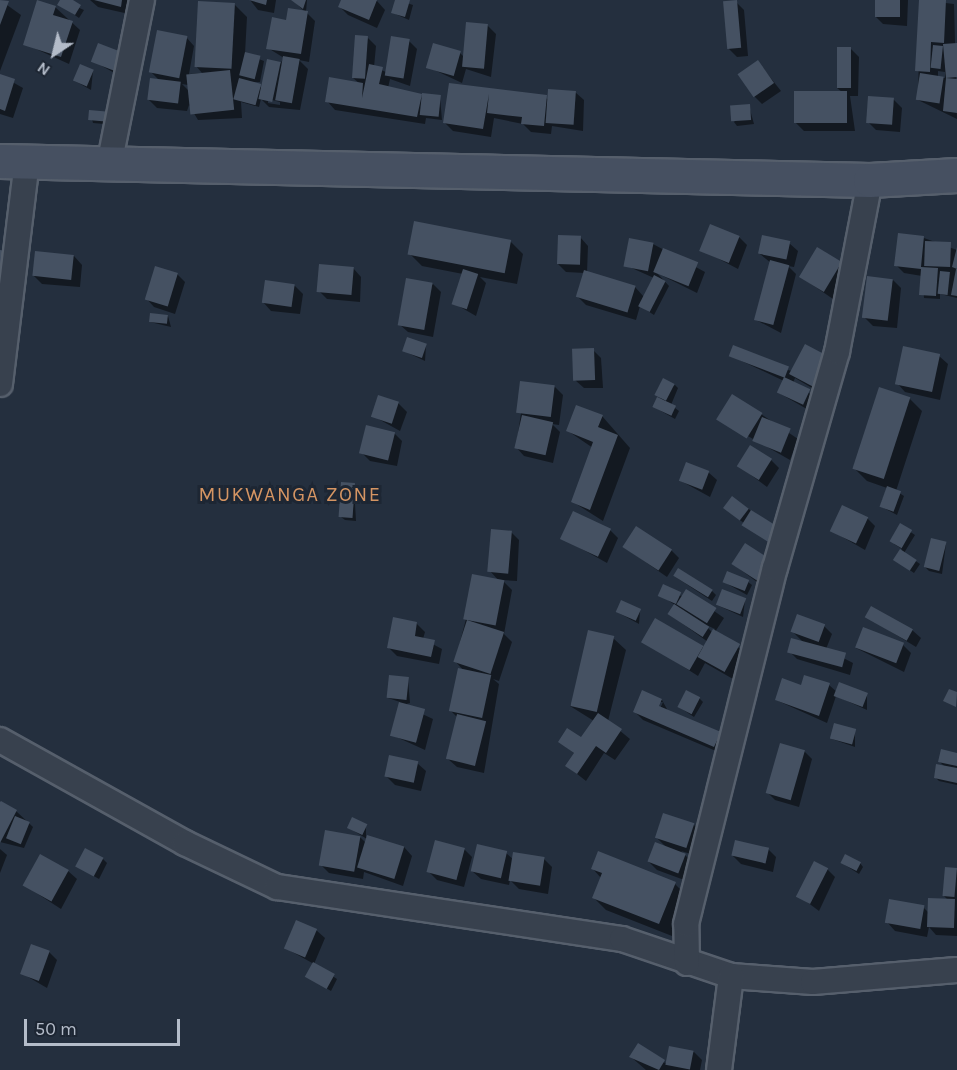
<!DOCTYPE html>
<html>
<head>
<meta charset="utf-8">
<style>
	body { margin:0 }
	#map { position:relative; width:957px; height:1070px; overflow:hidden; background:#242f3e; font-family:Karla,sans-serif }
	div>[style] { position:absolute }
	.shadow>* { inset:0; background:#0007 }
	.building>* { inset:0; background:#455162; transform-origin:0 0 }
	.roads { filter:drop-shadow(2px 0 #565f6c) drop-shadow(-2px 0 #565f6c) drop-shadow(0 2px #565f6c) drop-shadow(0 -2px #565f6c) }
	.street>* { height:24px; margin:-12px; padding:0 12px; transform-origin:12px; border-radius:12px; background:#38414e }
	.secondary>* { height:33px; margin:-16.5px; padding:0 16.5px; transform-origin:16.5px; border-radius:16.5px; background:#465061 }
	span { translate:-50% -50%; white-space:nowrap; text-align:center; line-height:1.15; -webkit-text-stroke:6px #1d2633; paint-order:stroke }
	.quarter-label { font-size:20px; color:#d59563; letter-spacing:1.5px }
	.north { position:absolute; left:24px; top:24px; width:60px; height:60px; -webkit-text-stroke:4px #1d2633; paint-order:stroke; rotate:215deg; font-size:16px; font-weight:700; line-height:24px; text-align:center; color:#b4bcc9 }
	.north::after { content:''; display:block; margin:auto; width:21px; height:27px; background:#b4bcc9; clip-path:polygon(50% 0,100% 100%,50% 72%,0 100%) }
	.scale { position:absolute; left:24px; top:1019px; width:156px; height:27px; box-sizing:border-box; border:3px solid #b4bcc9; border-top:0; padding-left:8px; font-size:18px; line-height:21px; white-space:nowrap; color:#b4bcc9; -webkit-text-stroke:4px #1d2633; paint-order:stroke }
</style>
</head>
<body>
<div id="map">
	<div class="shadow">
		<div style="clip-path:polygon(0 0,21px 15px,0 71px)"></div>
		<div style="clip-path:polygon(61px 0,84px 10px,79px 18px,59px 4px)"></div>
		<div style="clip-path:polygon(90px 0,132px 0,129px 14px,98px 7px)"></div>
		<div style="clip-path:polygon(250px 0,276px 0,274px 13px,258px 10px)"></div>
		<div style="clip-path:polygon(evenodd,293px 0,307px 0,306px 12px,315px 21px,309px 62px,299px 60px,308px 69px,300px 110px,269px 107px,261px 99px,259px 107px,241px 102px,242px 118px,198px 120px,189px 105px,187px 111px,157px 108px,149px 100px,160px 81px,151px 72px,186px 37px,194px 46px,189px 74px,202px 73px,196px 66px,234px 4px,247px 17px,245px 54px,264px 61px,260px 82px,247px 82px,263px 88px,284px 58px,268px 48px,287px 21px,304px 11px,293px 0,182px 84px,188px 85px,189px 91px,182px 84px,293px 0,268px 99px,280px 102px,280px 105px,268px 103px,268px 99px)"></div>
		<div style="clip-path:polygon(343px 0,377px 1px,385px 10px,377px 28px,348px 15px,340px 7px)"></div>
		<div style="clip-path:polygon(397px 0,413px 5px,409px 20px,393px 13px)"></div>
		<div style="clip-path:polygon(876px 0,908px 0,907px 26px,883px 24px,875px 16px)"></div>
		<div style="clip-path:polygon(evenodd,920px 0,954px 4px,957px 119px,918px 100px,920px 0,938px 71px,945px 72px,945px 78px,938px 77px,938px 71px)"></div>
		<div style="clip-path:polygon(736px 2px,744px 10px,748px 56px,737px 57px,729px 49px)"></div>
		<div style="clip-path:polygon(55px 7px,80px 30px,69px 64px,25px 44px)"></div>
		<div style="clip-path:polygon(487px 25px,496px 34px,491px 77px,466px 69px,462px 83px,428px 67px,460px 53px,464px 57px)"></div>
		<div style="clip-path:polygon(368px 38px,376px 46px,374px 67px,386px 72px,409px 41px,417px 49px,410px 86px,390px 79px,388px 88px,423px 98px,440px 97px,442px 120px,426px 118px,425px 124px,335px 110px,327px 101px,359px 83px,353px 78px)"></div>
		<div style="clip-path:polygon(99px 45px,127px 80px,93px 61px)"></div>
		<div style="clip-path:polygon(851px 49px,859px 57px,858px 96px,850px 96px,855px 131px,804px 131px,795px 122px,842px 92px,837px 88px)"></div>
		<div style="clip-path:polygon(758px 62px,781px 91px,762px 104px,754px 96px)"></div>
		<div style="clip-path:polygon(93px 71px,91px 90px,75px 81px)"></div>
		<div style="clip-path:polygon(0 75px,23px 88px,13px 118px,0 114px)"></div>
		<div style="clip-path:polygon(450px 85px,549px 99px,575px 92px,584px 100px,583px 131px,552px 126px,551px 134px,531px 132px,523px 124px,494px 118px,491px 137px,453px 131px,445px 123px)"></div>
		<div style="clip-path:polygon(893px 99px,902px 108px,900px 132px,876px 130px,868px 122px)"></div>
		<div style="clip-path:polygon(749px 106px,754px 124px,737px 126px,734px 122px)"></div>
		<div style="clip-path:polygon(90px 112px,115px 125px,93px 123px)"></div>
		<div style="clip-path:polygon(580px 237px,588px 246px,587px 273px,635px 287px,644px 297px,654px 278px,625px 265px,653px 244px,705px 272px,697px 293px,657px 273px,669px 286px,654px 315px,640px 306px,636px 320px,586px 305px,578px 297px,585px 273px,566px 272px,558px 264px)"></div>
		<div style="clip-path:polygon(739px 237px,747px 245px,738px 269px,702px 250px)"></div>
		<div style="clip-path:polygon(924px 238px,957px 250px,957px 298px,940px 294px,940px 299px,924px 298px,922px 276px,904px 273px,896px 265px)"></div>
		<div style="clip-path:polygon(510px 241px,523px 254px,517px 284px,480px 277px,486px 283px,476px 316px,455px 304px,463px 274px,422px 266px,410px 254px)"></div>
		<div style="clip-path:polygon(789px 243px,798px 251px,794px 267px,788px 266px,796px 274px,781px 333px,756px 320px,771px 263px,760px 254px)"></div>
		<div style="clip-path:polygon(74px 256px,82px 265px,80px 287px,42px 284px,34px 276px)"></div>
		<div style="clip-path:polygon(841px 263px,849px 271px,833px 299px,801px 277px)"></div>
		<div style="clip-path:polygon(353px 268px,361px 277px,360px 302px,327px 299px,319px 291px)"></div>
		<div style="clip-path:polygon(177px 274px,185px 282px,175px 314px,154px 307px,146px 298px)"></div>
		<div style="clip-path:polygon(893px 280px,901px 288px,897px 328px,873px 326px,865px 318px)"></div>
		<div style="clip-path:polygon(433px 284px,441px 292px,433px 337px,408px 332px,399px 324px)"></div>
		<div style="clip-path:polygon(295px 286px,303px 294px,300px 314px,271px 311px,263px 302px)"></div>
		<div style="clip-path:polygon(168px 316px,171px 327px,150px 322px)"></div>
		<div style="clip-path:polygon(426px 345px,425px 361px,404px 351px)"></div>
		<div style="clip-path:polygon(805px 346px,824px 395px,795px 378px,793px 383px,818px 399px,812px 412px,779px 393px,784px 381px,731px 356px,792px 371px)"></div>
		<div style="clip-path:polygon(593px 350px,601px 358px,603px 388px,584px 388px,575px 380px)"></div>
		<div style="clip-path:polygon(939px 356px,948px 364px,940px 400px,905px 392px,897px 383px)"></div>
		<div style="clip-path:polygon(675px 385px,678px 388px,671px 405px,679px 411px,675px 419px,654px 407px,664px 401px,657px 395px)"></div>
		<div style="clip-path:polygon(555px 387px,563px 395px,559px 425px,552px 424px,560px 432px,553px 463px,524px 456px,516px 447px,521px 413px)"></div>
		<div style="clip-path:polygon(909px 398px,922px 411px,896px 491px,904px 496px,897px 515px,880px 506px,887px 488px,867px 481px,855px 469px)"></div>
		<div style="clip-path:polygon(398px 403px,407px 412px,400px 431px,373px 416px)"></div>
		<div style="clip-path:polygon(761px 414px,798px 439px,790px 460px,718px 419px)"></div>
		<div style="clip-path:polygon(602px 416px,630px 448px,603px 521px,573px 502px,593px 448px,568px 431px)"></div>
		<div style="clip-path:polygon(394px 433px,402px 441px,397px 466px,370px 461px,362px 453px)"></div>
		<div style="clip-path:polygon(771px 460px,779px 468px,767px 487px,739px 466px)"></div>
		<div style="clip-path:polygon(708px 472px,717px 480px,710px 497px,681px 481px)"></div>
		<div style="clip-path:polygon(354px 485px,356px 521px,345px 520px,341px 517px)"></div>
		<div style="clip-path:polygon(732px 498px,777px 528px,777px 548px,728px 511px)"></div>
		<div style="clip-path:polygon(867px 518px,875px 526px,865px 550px,832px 531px)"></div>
		<div style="clip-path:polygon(900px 525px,915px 535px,904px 553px,920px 564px,914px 573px,895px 560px,902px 549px,894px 544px)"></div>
		<div style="clip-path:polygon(610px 530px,618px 538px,607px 563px,562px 538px)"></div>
		<div style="clip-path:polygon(511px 532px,519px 540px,517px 581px,502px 580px,512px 590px,504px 634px,512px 642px,499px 681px,493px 679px,499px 684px,484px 773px,457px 767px,448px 759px,458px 718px,451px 711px,464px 671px,455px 661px,466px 619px,499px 581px,490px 571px)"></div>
		<div style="clip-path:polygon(946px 544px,942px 574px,929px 571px,925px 567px)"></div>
		<div style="clip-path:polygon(624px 547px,671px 550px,679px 558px,667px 577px)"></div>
		<div style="clip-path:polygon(769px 560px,765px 588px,733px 564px)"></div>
		<div style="clip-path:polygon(674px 576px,712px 591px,716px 595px,712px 601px)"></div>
		<div style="clip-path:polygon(724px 582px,748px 582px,752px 585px,747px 595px)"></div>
		<div style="clip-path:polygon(evenodd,686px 591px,724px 618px,715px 632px,748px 654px,733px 679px,705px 663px,698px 676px,643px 641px,655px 620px,704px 648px,708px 642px,669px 614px,688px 614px,659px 594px,683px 596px,686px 591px,704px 624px,715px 629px,713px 633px,704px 624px)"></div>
		<div style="clip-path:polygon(745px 600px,743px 617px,717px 605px)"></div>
		<div style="clip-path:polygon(640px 611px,639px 624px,617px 612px)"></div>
		<div style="clip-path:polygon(867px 617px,912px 630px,921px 638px,916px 647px)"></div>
		<div style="clip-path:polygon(416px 623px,425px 632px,423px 639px,442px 649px,439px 664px,397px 656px,389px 648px)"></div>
		<div style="clip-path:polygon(824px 626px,832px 634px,826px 649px,853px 663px,850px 675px,797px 659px,789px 651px,804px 643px,792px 631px)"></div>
		<div style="clip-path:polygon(613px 638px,626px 650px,608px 721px,630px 739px,615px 760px,604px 753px,586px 781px,567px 766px,575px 754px,560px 742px,582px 739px,594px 721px,570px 706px)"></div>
		<div style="clip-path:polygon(903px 645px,911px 653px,904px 672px,856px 648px)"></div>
		<div style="clip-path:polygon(408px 679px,410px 703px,403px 705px,433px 719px,425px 750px,392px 735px,400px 702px,388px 698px)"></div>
		<div style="clip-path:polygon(829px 685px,837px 692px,867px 694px,867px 710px,836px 696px,827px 723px,776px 700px,802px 687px)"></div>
		<div style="clip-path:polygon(evenodd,643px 692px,662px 700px,668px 711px,720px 733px,728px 741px,723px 754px,643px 720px,635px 712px,643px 692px,659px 702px,663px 702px,658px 713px,659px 702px)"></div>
		<div style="clip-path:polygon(699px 698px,703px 702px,694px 717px,679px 707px)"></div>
		<div style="clip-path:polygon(855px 730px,855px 747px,832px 739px)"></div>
		<div style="clip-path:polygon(804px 751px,812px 759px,799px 807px,775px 800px,767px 792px)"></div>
		<div style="clip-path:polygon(957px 755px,957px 785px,939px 781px,935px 777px,946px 768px,940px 762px)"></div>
		<div style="clip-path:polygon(417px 763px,426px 771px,421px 791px,395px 785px,387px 777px)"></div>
		<div style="clip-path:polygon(0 806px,16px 811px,33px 827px,24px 848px,0 842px)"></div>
		<div style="clip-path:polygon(693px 824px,701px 832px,694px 855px,681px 851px,693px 863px,687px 881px,657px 870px,649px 862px,667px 848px,657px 838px)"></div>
		<div style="clip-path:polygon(366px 825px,366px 837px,404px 847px,412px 856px,403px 886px,364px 872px,363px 879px,329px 873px,321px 865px,360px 837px,366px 843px,367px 839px,349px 828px)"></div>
		<div style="clip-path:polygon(0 849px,7px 855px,0 873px)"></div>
		<div style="clip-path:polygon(464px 849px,472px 857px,464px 887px,437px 880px,428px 871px)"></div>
		<div style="clip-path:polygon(768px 849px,776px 857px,773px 872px,741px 864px,733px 856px)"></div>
		<div style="clip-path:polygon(506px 853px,514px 860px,544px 859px,552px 867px,548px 894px,519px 889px,510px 880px,509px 885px,481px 879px,472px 871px)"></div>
		<div style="clip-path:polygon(103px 859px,107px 863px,99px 879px,78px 867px)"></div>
		<div style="clip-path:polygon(842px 863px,860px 863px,863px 867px,859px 874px)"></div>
		<div style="clip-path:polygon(946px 868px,957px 870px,957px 936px,936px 935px,929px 927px,927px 937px,895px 931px,887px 922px,923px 907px,929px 913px,948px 900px,943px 895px)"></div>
		<div style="clip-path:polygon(593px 869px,675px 884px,687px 896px,672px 936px,606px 910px,593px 897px,601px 878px)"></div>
		<div style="clip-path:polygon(827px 869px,835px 877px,819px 911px,799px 896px)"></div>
		<div style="clip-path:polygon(68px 871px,77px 879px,61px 909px,24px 885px)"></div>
		<div style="clip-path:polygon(316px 930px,325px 938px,314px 964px,337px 979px,331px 991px,307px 977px,314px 964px,287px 949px)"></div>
		<div style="clip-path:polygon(49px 952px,57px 960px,47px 988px,23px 974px)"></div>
		<div style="clip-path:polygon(694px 1052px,702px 1060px,700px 1070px,646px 1070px,631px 1057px,667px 1063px)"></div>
	</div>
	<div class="building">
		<div style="clip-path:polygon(0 0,9px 1px,0 25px)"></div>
		<div style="clip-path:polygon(37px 0,56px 6px,53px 15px,73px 21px,61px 57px,23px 45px)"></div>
		<div style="clip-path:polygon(60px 0,73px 0,81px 5px,75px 15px,57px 5px)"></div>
		<div style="clip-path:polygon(94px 0,122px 0,121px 7px)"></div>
		<div style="clip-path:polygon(249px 0,267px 0,266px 5px)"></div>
		<div style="clip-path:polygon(291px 0,306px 0,303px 9px)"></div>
		<div style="clip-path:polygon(341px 0,377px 0,369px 20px,338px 7px)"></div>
		<div style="clip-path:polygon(395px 0,410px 0,405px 17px,391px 13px)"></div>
		<div style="left:737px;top:0;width:48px;height:14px;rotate:85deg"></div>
		<div style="left:875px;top:0;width:25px;height:17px"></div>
		<div style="clip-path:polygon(919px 0,946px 0,944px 43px,931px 42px,930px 72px,915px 71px)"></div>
		<div style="left:198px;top:1px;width:37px;height:66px;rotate:3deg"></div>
		<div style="clip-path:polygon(288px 8px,308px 11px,301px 54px,266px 49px,272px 17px,286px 20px)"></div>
		<div style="left:466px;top:22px;width:22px;height:45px;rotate:5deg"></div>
		<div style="left:157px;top:30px;width:31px;height:43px;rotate:11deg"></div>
		<div style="left:355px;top:35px;width:13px;height:43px;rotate:4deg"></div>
		<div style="left:391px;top:36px;width:19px;height:40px;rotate:9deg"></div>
		<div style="left:98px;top:43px;width:30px;height:20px;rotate:21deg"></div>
		<div style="left:433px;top:43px;width:29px;height:26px;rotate:16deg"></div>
		<div style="clip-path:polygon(957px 43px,957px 77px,946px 78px,943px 44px)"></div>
		<div style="left:933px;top:45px;width:10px;height:23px;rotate:6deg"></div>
		<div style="left:837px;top:47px;width:14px;height:41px"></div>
		<div style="left:245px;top:52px;width:16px;height:24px;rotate:14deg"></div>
		<div style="left:283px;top:56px;width:17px;height:45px;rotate:10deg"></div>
		<div style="left:267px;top:59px;width:14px;height:41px;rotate:12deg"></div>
		<div style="left:758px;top:60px;width:28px;height:25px;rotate:55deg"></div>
		<div style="left:80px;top:64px;width:15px;height:18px;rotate:23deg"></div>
		<div style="clip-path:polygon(369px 64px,383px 67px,379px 84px,422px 94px,417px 117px,325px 102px,329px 77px,363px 83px,362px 98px)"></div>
		<div style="left:230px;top:70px;width:40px;height:44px;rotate:84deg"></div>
		<div style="left:920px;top:73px;width:24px;height:27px;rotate:9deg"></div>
		<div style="clip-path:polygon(0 74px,15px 79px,5px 111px,0 109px)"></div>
		<div style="left:150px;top:78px;width:31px;height:22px;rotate:7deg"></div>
		<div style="left:239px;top:78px;width:23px;height:22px;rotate:15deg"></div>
		<div style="clip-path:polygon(946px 78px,957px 79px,957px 113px,943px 111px)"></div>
		<div style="clip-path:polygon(449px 83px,547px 95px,544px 126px,521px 124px,522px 117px,487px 113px,489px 94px,483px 129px,443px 123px)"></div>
		<div style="left:548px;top:89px;width:28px;height:34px;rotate:4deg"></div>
		<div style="left:794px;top:91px;width:53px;height:32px"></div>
		<div style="left:422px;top:93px;width:19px;height:22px;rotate:6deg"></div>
		<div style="left:868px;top:96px;width:26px;height:27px;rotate:4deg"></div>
		<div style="left:750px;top:104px;width:16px;height:20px;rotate:86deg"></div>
		<div style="left:89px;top:110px;width:23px;height:10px;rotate:5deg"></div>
		<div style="left:414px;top:221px;width:99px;height:34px;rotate:11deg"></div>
		<div style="left:710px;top:224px;width:32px;height:29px;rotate:22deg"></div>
		<div style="clip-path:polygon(898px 233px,924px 236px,921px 267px,938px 268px,936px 296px,919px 295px,921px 269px,894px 266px)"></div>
		<div style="left:558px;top:235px;width:23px;height:29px;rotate:2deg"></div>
		<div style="left:762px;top:235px;width:29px;height:19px;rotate:12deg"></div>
		<div style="left:629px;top:238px;width:25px;height:29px;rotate:11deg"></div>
		<div style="left:925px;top:241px;width:26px;height:25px;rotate:2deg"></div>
		<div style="left:817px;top:247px;width:29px;height:35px;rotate:31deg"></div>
		<div style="clip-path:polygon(957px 247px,957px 269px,952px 267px)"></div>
		<div style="left:663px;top:248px;width:38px;height:26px;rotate:22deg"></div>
		<div style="clip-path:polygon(0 250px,7px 251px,6px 271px,0 271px)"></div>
		<div style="left:35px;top:251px;width:39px;height:25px;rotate:6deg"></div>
		<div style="left:770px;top:260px;width:20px;height:62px;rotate:15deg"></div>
		<div style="left:319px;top:264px;width:35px;height:28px;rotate:5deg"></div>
		<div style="left:155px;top:266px;width:24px;height:35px;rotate:17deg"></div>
		<div style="left:463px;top:269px;width:16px;height:37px;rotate:18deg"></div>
		<div style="clip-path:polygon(956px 269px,957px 269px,957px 296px,951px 295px)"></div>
		<div style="left:584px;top:270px;width:54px;height:28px;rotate:17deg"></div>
		<div style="left:940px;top:271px;width:10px;height:23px;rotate:6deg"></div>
		<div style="left:654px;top:275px;width:13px;height:35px;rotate:27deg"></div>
		<div style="left:867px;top:276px;width:26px;height:42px;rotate:7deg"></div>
		<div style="left:406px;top:278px;width:27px;height:48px;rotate:10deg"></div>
		<div style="left:265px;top:280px;width:30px;height:23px;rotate:8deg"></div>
		<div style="left:150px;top:313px;width:18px;height:9px;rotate:6deg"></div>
		<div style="left:407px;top:337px;width:21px;height:15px;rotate:19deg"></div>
		<div style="left:805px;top:344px;width:30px;height:34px;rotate:28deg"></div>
		<div style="left:733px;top:345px;width:60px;height:12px;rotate:21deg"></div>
		<div style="left:903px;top:346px;width:38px;height:39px;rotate:12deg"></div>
		<div style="left:594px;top:348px;width:32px;height:22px;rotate:88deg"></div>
		<div style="left:784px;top:377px;width:29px;height:17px;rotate:25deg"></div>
		<div style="left:663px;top:378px;width:13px;height:19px;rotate:27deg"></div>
		<div style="left:520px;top:381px;width:35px;height:32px;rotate:7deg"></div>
		<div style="left:879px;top:387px;width:33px;height:86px;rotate:18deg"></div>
		<div style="left:732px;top:394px;width:36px;height:30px;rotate:32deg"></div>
		<div style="left:378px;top:395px;width:22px;height:23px;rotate:18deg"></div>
		<div style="left:657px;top:397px;width:21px;height:11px;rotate:25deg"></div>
		<div style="clip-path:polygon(576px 405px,603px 415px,598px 427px,618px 435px,590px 510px,571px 502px,593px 442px,566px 431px)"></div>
		<div style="left:522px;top:415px;width:32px;height:34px;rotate:13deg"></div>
		<div style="left:762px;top:417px;width:31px;height:26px;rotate:22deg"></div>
		<div style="left:366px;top:425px;width:30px;height:29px;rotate:14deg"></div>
		<div style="left:750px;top:445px;width:26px;height:25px;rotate:32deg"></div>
		<div style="left:686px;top:462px;width:25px;height:20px;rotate:21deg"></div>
		<div style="left:341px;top:482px;width:14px;height:35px;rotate:4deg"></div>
		<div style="left:887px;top:486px;width:15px;height:22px;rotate:20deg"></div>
		<div style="left:732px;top:496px;width:21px;height:15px;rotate:37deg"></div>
		<div style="left:842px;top:505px;width:29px;height:29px;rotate:25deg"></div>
		<div style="left:751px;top:510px;width:32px;height:18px;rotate:32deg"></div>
		<div style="left:573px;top:511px;width:42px;height:31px;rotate:25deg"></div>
		<div style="left:900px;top:523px;width:14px;height:21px;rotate:30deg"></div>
		<div style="left:636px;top:526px;width:43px;height:25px;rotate:33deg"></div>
		<div style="left:491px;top:529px;width:21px;height:43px;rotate:5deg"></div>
		<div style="left:931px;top:538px;width:16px;height:30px;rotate:14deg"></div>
		<div style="left:745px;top:543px;width:30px;height:25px;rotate:33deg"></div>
		<div style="left:900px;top:549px;width:20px;height:13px;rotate:33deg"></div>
		<div style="left:678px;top:568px;width:41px;height:9px;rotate:32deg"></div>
		<div style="left:727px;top:571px;width:24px;height:12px;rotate:22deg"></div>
		<div style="left:472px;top:574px;width:33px;height:46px;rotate:11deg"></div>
		<div style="left:663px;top:584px;width:20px;height:13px;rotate:24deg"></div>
		<div style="left:686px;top:589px;width:36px;height:18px;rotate:32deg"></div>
		<div style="left:722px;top:589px;width:26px;height:17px;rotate:21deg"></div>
		<div style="left:621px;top:600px;width:22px;height:13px;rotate:24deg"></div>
		<div style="left:674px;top:604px;width:42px;height:12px;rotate:33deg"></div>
		<div style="left:871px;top:606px;width:48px;height:13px;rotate:29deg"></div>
		<div style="left:797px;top:614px;width:30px;height:19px;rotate:20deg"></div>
		<div style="clip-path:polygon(393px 617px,417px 622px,415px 636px,435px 640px,431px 657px,387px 648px)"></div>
		<div style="left:655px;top:618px;width:56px;height:28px;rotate:30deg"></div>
		<div style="left:467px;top:620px;width:39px;height:44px;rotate:18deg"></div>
		<div style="left:863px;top:627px;width:44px;height:22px;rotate:21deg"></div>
		<div style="left:713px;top:629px;width:31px;height:32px;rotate:29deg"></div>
		<div style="left:588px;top:630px;width:27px;height:78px;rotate:13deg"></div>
		<div style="left:791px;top:638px;width:57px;height:15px;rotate:15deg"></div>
		<div style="left:458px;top:668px;width:34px;height:44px;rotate:12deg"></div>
		<div style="left:389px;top:675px;width:20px;height:23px;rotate:6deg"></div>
		<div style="clip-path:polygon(804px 675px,830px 683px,819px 716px,775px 700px,782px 678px,801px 685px)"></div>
		<div style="left:839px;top:682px;width:31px;height:15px;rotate:21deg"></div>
		<div style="clip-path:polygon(949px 689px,957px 692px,956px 707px,943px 701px)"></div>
		<div style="clip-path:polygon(642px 690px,662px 699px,659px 706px,721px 732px,714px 747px,633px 712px)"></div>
		<div style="left:686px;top:690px;width:16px;height:19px;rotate:27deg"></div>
		<div style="left:399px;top:702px;width:27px;height:35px;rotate:15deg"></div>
		<div style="clip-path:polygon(598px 713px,622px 729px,606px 753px,596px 746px,577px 774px,565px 766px,574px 753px,558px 742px,567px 728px,581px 737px)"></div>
		<div style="left:457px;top:714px;width:30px;height:46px;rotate:14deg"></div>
		<div style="left:834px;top:723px;width:23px;height:16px;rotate:15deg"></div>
		<div style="left:780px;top:743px;width:26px;height:52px;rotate:16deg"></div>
		<div style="clip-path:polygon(941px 749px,957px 753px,957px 766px,938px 762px)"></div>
		<div style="left:389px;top:755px;width:30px;height:22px;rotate:12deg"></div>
		<div style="clip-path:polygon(936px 764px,957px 768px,957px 783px,934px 778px)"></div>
		<div style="clip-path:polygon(1px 801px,17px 810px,0 843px,0 802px)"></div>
		<div style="left:663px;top:813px;width:33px;height:26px;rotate:18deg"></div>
		<div style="left:15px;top:816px;width:16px;height:24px;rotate:22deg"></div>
		<div style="left:352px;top:817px;width:17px;height:12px;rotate:25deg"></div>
		<div style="left:325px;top:830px;width:36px;height:36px;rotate:10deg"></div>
		<div style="left:367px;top:835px;width:39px;height:34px;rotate:17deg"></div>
		<div style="left:435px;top:840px;width:31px;height:33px;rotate:15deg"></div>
		<div style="left:735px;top:840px;width:35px;height:16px;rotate:13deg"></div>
		<div style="left:655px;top:842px;width:33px;height:21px;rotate:21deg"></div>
		<div style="left:477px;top:844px;width:31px;height:28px;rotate:13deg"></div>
		<div style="left:85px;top:848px;width:21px;height:21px;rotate:28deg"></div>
		<div style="clip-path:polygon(598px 851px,676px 882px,659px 924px,592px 898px,602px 873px,591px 869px)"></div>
		<div style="left:513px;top:852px;width:32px;height:29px;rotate:9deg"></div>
		<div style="left:40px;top:854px;width:33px;height:36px;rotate:29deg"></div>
		<div style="left:845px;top:854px;width:18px;height:10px;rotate:27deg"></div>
		<div style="left:814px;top:861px;width:16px;height:40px;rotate:27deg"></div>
		<div style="left:945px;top:867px;width:12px;height:29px;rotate:5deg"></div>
		<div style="left:928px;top:898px;width:27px;height:29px;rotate:2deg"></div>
		<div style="left:889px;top:899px;width:36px;height:24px;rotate:10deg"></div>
		<div style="left:296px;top:920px;width:23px;height:31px;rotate:23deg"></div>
		<div style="left:31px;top:944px;width:20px;height:32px;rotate:20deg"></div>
		<div style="left:313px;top:962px;width:25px;height:17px;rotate:29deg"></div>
		<div style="clip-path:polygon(638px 1043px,665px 1060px,659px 1070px,629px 1057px)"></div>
		<div style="left:669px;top:1046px;width:25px;height:19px;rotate:11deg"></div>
	</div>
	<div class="roads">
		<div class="street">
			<div style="left:109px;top:165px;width:168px;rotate:-78.7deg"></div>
			<div style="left:0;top:384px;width:224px;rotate:-83.1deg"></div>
			<div style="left:0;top:740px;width:212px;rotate:29.1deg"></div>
			<div style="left:185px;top:843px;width:102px;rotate:25.6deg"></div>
			<div style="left:277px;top:887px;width:349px;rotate:8.6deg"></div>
			<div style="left:622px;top:939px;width:115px;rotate:18.7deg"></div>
			<div style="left:731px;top:976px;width:82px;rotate:4.2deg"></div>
			<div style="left:813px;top:982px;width:144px;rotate:-4.8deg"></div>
			<div style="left:687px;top:963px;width:39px;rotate:-91deg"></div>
			<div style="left:686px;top:924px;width:367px;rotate:-76deg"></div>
			<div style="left:775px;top:568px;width:225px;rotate:-74deg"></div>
			<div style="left:837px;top:352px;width:175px;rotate:-79.1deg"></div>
			<div style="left:719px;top:1070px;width:95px;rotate:-82.7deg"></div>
		</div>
		<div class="secondary">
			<div style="left:0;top:161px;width:870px;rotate:1.25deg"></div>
			<div style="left:870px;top:180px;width:87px;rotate:-3.3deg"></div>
		</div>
	</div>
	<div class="quarter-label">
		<span style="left:290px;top:494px">MUKWANGA ZONE</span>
	</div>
	<div class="north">N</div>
	<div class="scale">50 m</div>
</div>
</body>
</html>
